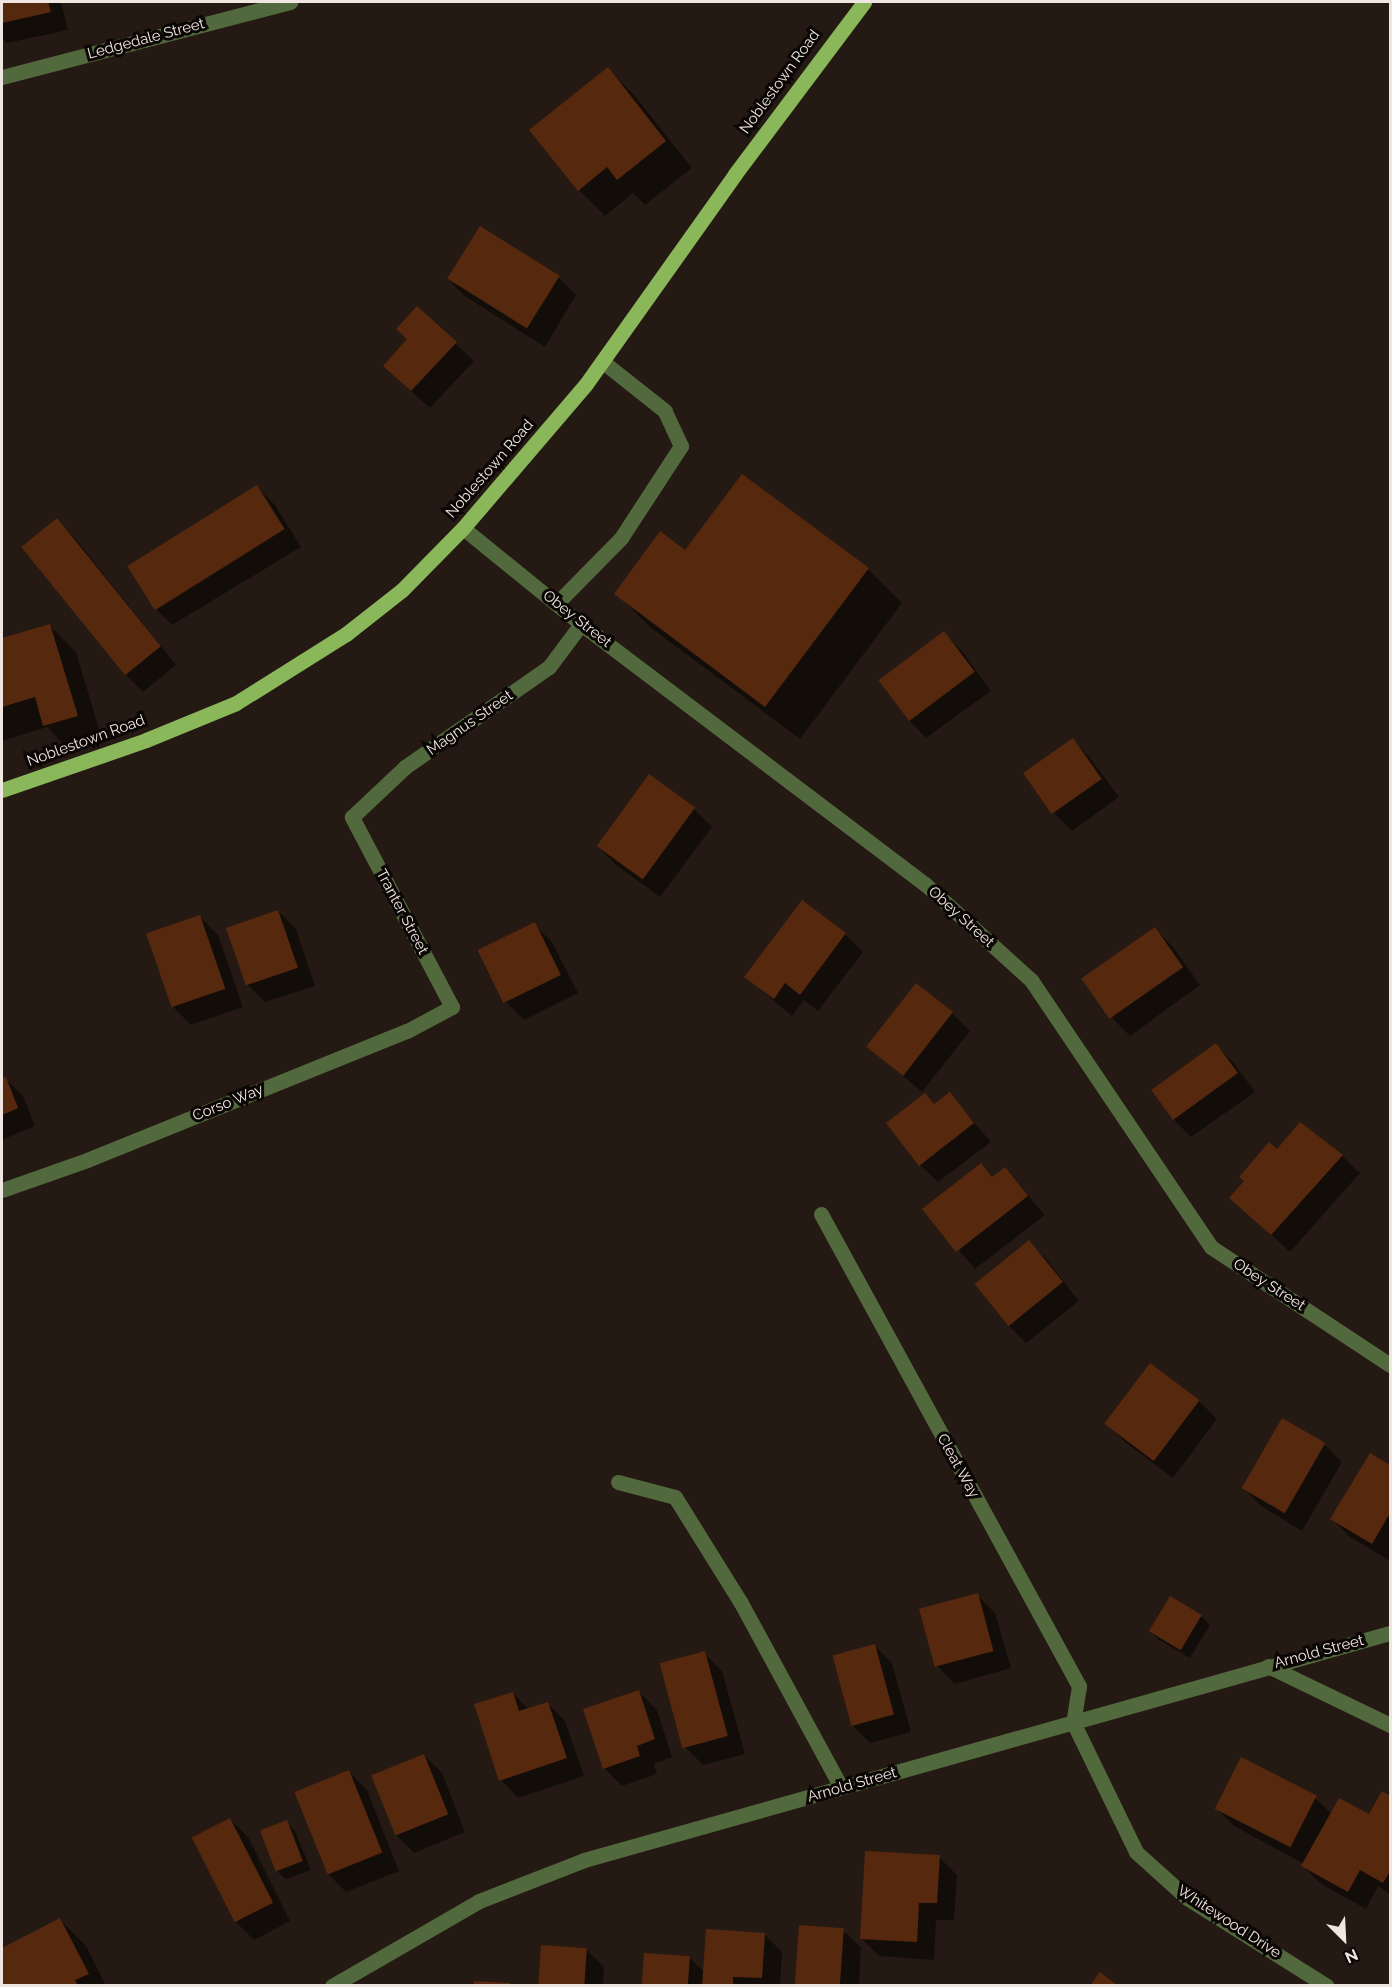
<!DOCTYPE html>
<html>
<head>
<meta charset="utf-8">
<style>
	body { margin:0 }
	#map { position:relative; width:1392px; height:1987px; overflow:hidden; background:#251914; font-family:Raleway,sans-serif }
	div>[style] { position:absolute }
	.shadow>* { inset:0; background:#0007 }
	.building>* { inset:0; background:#56280d; transform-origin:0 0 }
	.minor>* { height:15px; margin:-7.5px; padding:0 7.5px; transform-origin:7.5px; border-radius:7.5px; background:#52693d }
	.major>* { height:15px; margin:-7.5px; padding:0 7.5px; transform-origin:7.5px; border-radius:7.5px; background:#89b759 }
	span { translate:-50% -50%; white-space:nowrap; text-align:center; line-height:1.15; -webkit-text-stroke:6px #0a0604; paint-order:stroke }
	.street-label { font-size:15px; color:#efe6e2 }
	.frame { position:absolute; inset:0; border:3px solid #efe6e2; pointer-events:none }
	.north { position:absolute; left:1314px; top:1909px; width:60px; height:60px; -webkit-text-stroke:4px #0a0604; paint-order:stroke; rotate:156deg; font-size:16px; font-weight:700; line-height:24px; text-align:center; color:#efe6e2 }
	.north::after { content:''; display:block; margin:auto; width:21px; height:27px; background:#efe6e2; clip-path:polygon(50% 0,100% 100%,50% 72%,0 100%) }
</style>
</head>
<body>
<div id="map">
	<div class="shadow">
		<div style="clip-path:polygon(2px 2px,61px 2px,68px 30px,7px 43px,2px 38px)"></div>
		<div style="clip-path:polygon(608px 69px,634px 95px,692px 168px,645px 205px,633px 193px,605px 216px,579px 190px)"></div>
		<div style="clip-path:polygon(559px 278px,576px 295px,545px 347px,466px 297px,448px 279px)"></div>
		<div style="clip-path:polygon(417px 308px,474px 361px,430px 408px,403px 384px,409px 340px)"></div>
		<div style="clip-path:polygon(742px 476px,868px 569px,902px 603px,800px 739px,650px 627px,616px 593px,685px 552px)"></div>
		<div style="clip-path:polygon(257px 487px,275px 505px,301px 547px,172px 625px,155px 608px,129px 565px)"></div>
		<div style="clip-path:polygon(57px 520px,75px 538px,176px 665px,143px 692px,125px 674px)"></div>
		<div style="clip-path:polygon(49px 625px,76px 652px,103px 742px,71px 752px,47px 727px,2px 741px,2px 640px)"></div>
		<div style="clip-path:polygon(944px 633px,962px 651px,991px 691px,926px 738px,909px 720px,879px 680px)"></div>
		<div style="clip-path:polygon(1073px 740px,1090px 758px,1119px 797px,1072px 831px,1054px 813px,1026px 774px)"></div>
		<div style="clip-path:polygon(694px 809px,712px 827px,660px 897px,615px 864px,598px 846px)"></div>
		<div style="clip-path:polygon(278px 911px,296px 929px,315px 986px,265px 1002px,247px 984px)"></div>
		<div style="clip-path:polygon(200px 917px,218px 935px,243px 1007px,191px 1025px,173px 1007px)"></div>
		<div style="clip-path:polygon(534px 924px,552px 942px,578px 993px,524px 1020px,506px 1002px)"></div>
		<div style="clip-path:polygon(1155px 929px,1173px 947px,1200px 985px,1130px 1036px,1112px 1018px)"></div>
		<div style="clip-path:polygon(845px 934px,863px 952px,818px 1011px,804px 1000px,792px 1016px,746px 977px)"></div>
		<div style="clip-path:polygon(952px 1013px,970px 1031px,922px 1092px,869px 1047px)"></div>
		<div style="clip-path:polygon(1216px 1045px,1234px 1063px,1255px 1092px,1191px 1137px,1173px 1119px,1153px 1091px)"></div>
		<div style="clip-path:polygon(5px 1078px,23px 1096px,35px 1126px,2px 1140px,2px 1080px)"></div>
		<div style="clip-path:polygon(950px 1094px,991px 1142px,938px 1182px,920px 1165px,925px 1095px,935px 1105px)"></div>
		<div style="clip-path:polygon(1278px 1151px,1342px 1156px,1360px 1173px,1290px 1252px,1231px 1198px)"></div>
		<div style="clip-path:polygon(981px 1165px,994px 1178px,1005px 1169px,1045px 1215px,975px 1269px,924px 1209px)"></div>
		<div style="clip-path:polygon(1029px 1242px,1047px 1260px,1079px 1301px,1026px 1343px,1008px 1325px)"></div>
		<div style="clip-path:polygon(1199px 1401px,1217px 1419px,1173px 1478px,1125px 1442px,1107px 1424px)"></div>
		<div style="clip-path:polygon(1324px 1444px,1342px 1462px,1302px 1531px,1261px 1506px,1243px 1488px)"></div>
		<div style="clip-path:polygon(1371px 1455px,1390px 1467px,1390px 1561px,1350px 1537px,1332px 1519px)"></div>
		<div style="clip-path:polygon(977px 1595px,995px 1613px,1011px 1668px,955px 1684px,937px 1666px,921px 1610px)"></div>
		<div style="clip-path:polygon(1201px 1616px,1210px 1625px,1190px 1658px,1159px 1640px,1150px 1631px)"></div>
		<div style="clip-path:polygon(874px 1645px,892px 1663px,911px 1732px,870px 1743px,852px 1725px)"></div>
		<div style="clip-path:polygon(704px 1653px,722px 1671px,745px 1754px,703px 1765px,685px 1747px)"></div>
		<div style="clip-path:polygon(639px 1692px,657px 1710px,672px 1757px,654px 1764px,657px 1774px,622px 1786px,604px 1768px)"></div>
		<div style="clip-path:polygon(513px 1693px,529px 1710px,547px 1703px,565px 1721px,584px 1776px,518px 1798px,501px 1780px)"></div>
		<div style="clip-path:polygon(424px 1755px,442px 1773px,465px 1832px,414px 1853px,396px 1835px)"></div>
		<div style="clip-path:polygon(349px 1772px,367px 1790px,399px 1871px,346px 1892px,328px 1874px)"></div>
		<div style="clip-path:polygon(1383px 1793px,1390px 1797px,1390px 1894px,1378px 1886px,1366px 1909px,1321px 1884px,1303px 1866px,1304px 1864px,1234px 1826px,1216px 1808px,1315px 1798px,1332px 1814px,1370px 1816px)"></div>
		<div style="clip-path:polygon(230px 1819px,248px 1837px,290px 1921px,254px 1940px,236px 1922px,194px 1838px)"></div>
		<div style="clip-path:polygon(287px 1822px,295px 1831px,311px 1870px,286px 1879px,277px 1871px)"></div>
		<div style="clip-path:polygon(939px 1857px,957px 1875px,954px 1920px,936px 1920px,934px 1960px,879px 1956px,861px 1938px)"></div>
		<div style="clip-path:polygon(60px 1920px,86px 1946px,106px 1986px,2px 1986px,2px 1950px)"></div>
		<div style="clip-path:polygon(843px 1930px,861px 1948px,859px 1986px,797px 1986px)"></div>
		<div style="clip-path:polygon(764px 1934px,782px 1952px,780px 1986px,643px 1986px,689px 1957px,705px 1973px)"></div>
		<div style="clip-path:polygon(586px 1949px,604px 1967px,603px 1986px,540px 1986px)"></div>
	</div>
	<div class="building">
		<div style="clip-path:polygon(2px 2px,48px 2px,51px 12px,2px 23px)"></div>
		<div style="clip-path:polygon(608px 67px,666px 141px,617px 180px,607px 167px,578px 191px,529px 130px)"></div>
		<div style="left:480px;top:226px;width:94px;height:62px;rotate:32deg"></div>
		<div style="clip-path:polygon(417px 306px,457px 342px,411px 391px,383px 366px,407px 339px,396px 329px)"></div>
		<div style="clip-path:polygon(742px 474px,869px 568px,765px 707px,614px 594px,660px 531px,685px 550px)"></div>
		<div style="left:257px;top:485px;width:52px;height:153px;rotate:58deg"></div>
		<div style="left:57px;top:518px;width:165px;height:46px;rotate:51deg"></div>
		<div style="clip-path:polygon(50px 624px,78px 716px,43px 726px,35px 697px,2px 707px,2px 638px)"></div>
		<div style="left:944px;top:631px;width:51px;height:82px;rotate:53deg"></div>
		<div style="left:1073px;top:738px;width:50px;height:61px;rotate:55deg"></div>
		<div style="left:649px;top:774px;width:57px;height:89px;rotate:36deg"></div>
		<div style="clip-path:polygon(802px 900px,846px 933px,800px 995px,785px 983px,774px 999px,744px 977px)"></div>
		<div style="left:278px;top:910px;width:61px;height:55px;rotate:71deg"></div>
		<div style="left:200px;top:915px;width:78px;height:57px;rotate:71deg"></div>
		<div style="left:535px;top:922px;width:59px;height:64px;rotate:64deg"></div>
		<div style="left:1155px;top:927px;width:49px;height:90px;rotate:55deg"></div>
		<div style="left:916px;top:983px;width:47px;height:81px;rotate:38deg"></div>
		<div style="left:1216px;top:1043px;width:37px;height:80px;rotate:54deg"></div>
		<div style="clip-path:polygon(6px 1077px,18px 1108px,2px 1115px,2px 1078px)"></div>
		<div style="clip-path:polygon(950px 1092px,974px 1123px,919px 1166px,886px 1123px,925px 1093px,934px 1104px)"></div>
		<div style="clip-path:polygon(1300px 1122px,1343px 1155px,1271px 1235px,1229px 1198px,1244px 1181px,1239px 1177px,1269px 1142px,1277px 1149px)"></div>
		<div style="clip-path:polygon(981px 1163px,992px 1177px,1005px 1167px,1028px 1196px,956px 1252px,922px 1209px)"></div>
		<div style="left:1029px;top:1240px;width:54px;height:70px;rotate:51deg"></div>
		<div style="left:1150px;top:1363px;width:62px;height:76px;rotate:37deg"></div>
		<div style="left:1282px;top:1418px;width:50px;height:81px;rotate:30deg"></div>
		<div style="clip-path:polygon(1370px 1453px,1390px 1465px,1390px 1513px,1372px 1544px,1330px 1519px)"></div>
		<div style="left:978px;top:1593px;width:60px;height:61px;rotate:75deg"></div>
		<div style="left:1170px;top:1596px;width:37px;height:41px;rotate:31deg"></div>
		<div style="left:875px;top:1644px;width:73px;height:44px;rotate:75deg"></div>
		<div style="left:705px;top:1651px;width:88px;height:47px;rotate:75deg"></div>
		<div style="clip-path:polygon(639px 1690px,655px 1739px,637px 1746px,640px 1756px,603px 1769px,583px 1709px)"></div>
		<div style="clip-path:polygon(513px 1692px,519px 1711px,548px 1702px,567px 1758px,499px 1781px,474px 1704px)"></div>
		<div style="left:424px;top:1754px;width:65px;height:57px;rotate:68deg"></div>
		<div style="left:1241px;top:1757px;width:85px;height:58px;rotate:27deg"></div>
		<div style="left:349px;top:1770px;width:89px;height:59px;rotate:68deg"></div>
		<div style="clip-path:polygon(1382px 1791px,1390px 1796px,1390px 1871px,1383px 1883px,1360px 1870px,1348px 1892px,1301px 1866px,1339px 1798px,1369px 1814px)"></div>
		<div style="left:230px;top:1818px;width:95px;height:43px;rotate:63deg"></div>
		<div style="left:287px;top:1820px;width:44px;height:29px;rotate:69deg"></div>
		<div style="clip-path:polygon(865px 1851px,940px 1855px,937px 1903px,919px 1903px,917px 1942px,860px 1939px)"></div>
		<div style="clip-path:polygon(60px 1918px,89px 1974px,75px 1980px,78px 1986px,2px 1986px,2px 1948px)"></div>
		<div style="left:799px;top:1925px;width:45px;height:61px;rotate:4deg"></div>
		<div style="clip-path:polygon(706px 1929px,765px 1933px,762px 1978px,733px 1977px,733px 1986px,702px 1986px)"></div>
		<div style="left:541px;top:1945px;width:46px;height:41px;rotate:4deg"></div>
		<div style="left:644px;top:1953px;width:46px;height:33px;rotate:4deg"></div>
		<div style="clip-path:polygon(1100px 1972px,1118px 1986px,1090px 1986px)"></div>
		<div style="clip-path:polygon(474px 1981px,510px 1983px,510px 1986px,474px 1986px)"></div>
	</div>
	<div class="minor">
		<div style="left:2px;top:77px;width:298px;rotate:-14.6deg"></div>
		<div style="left:463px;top:528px;width:152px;rotate:39.1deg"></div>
		<div style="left:581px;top:624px;width:431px;rotate:37.1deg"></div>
		<div style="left:925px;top:884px;width:143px;rotate:42.2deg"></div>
		<div style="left:1031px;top:980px;width:322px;rotate:56deg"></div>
		<div style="left:1211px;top:1247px;width:214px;rotate:33.4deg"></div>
		<div style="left:556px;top:604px;width:93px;rotate:-45.4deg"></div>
		<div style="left:621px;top:538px;width:110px;rotate:-56.9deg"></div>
		<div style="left:681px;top:446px;width:38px;rotate:-115deg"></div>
		<div style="left:665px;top:411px;width:80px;rotate:-141.6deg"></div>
		<div style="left:2px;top:1190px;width:90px;rotate:-19.4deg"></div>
		<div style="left:87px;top:1160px;width:345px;rotate:-22deg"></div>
		<div style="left:407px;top:1031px;width:51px;rotate:-28.1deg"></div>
		<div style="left:452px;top:1007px;width:215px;rotate:-117.8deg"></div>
		<div style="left:352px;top:817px;width:73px;rotate:-43.3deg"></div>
		<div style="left:405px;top:767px;width:175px;rotate:-34.8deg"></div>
		<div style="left:549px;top:667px;width:54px;rotate:-53.3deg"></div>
		<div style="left:821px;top:1214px;width:538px;rotate:61.34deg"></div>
		<div style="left:1079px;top:1686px;width:36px;rotate:99deg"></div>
		<div style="left:1073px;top:1722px;width:144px;rotate:64.1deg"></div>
		<div style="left:1136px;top:1852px;width:69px;rotate:42deg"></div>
		<div style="left:1187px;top:1898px;width:165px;rotate:32.2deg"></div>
		<div style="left:618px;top:1482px;width:59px;rotate:14.7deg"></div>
		<div style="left:675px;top:1497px;width:125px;rotate:58.1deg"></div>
		<div style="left:741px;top:1603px;width:209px;rotate:61.5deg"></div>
		<div style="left:1268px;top:1666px;width:136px;rotate:25.8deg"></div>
		<div style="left:332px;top:1986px;width:170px;rotate:-30deg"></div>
		<div style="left:479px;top:1901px;width:113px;rotate:-21.3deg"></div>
		<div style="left:584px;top:1860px;width:837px;rotate:-15.73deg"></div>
	</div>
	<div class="major">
		<div style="left:2px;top:790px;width:152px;rotate:-19.1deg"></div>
		<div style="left:146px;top:740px;width:97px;rotate:-22.3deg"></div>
		<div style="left:236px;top:703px;width:130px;rotate:-32.1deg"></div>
		<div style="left:346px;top:634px;width:71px;rotate:-38.2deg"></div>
		<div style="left:402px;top:590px;width:87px;rotate:-45.5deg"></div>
		<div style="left:463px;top:528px;width:189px;rotate:-49.5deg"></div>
		<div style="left:586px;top:384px;width:257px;rotate:-54.6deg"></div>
		<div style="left:735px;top:174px;width:215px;rotate:-53.1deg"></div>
	</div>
	<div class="street-label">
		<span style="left:146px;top:39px;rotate:-15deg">Ledgedale Street</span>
		<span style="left:780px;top:82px;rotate:-54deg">Noblestown Road</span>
		<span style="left:490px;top:469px;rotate:-49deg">Noblestown Road</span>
		<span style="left:577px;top:619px;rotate:38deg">Obey Street</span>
		<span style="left:470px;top:723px;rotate:-35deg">Magnus Street</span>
		<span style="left:86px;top:741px;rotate:-20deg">Noblestown Road</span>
		<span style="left:402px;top:912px;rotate:62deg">Tranter Street</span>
		<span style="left:961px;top:917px;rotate:42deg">Obey Street</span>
		<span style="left:228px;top:1103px;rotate:-22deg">Corso Way</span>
		<span style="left:1269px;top:1285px;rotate:33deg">Obey Street</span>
		<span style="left:958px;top:1466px;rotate:61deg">Cleat Way</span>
		<span style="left:1319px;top:1652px;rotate:-15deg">Arnold Street</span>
		<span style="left:852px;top:1785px;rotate:-16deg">Arnold Street</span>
		<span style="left:1229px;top:1922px;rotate:33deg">Whitewood Drive</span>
	</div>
	<div class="frame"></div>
	<div class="north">N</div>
</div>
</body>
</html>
